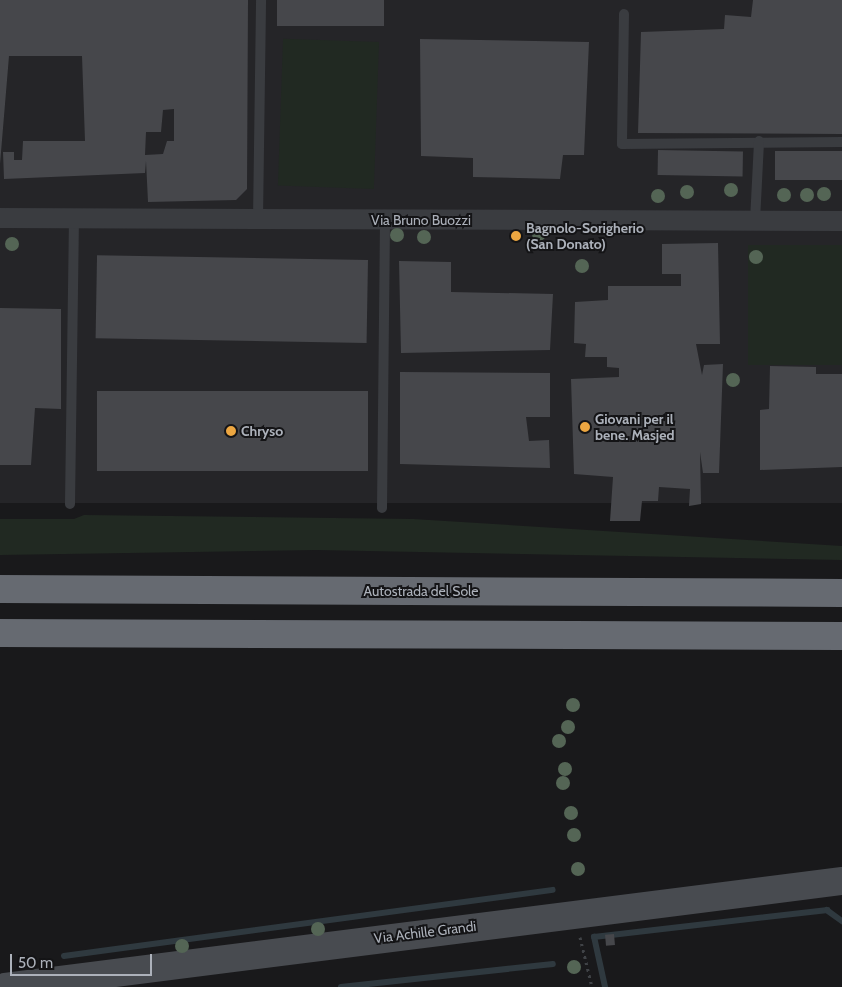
<!DOCTYPE html>
<html>
<head>
<meta charset="utf-8">
<style>
	body { margin:0 }
	#map { position:relative; width:842px; height:987px; overflow:hidden; background:#19191b; font-family:Cabin,sans-serif }
	div>[style] { position:absolute }
	.built>* { inset:0; background:#252528; transform-origin:0 0 }
	.green>* { inset:0; background:#212922; transform-origin:0 0 }
	.stream>* { height:5.5px; margin:-2.75px; padding:0 2.75px; transform-origin:2.75px; border-radius:2.75px; background:#2f393f }
	.building>* { inset:0; background:#46474b; transform-origin:0 0 }
	.path>* { height:3px; margin-top:-1.5px; transform-origin:0; background:repeating-linear-gradient(90deg,#404347 0 2.5px,transparent 0 6.5px) }
	.lane>* { height:10px; margin:-5px; padding:0 5px; transform-origin:5px; border-radius:5px; background:#3a3c40 }
	.street>* { height:20px; margin:-10px; padding:0 10px; transform-origin:10px; border-radius:10px; background:#3a3c40 }
	.secondary>* { height:28px; margin:-14px; padding:0 14px; transform-origin:14px; border-radius:14px; background:#484b50 }
	.highway>* { height:28px; margin:-14px; padding:0 14px; transform-origin:14px; border-radius:14px; background:#666a71 }
	.trees>* { width:14px; height:14px; margin:-7px; border-radius:50%; background:#546555 }
	.dots>* { width:14px; height:14px; translate:-50% -50%; box-sizing:border-box; border:2px solid #141416; border-radius:50% }
	span { translate:-50% -50%; white-space:nowrap; text-align:center; line-height:1.15; -webkit-text-stroke:4px #141416; paint-order:stroke }
	.street-label { font-size:14px; color:#acb1ba }
	.poi-label { font-size:14px; color:#acb1ba; font-weight:700 }
	.left { translate:0 -50%; text-align:left }
	.scale { position:absolute; left:10px; top:954px; width:142px; height:22px; box-sizing:border-box; border:2px solid #acb1ba; border-top:0; padding-left:6px; font-size:15px; line-height:18px; white-space:nowrap; color:#acb1ba; -webkit-text-stroke:4px #141416; paint-order:stroke }
</style>
</head>
<body>
<div id="map">
	<div class="built">
		<div style="left:0;top:0;width:842px;height:503px"></div>
	</div>
	<div class="green">
		<div style="left:379px;top:42px;width:147px;height:96px;rotate:92deg"></div>
		<div style="left:842px;top:245px;width:120px;height:94px;rotate:90deg"></div>
		<div style="clip-path:polygon(84px 515px,413px 519px,842px 546px,842px 560px,316px 550px,0 555px,0 519px,74px 519px)"></div>
	</div>
	<div class="stream">
		<div style="left:64px;top:956px;width:493px;rotate:-7.7deg"></div>
		<div style="left:341px;top:987px;width:213px;rotate:-6.2deg"></div>
		<div style="left:605px;top:987px;width:51px;rotate:-102.4deg"></div>
		<div style="left:594px;top:937px;width:235px;rotate:-6.6deg"></div>
		<div style="left:827px;top:910px;width:19px;rotate:36deg"></div>
	</div>
	<div class="building">
		<div style="clip-path:polygon(evenodd,0 0,248px 0,247px 189px,236px 200px,148px 202px,146px 161px,145px 173px,4px 179px,3px 152px,14px 152px,14px 160px,22px 160px,23px 141px,85px 141px,82px 56px,9px 56px,0 164px,0 0,174px 109px,174px 141px,167px 141px,163px 154px,145px 155px,146px 132px,161px 132px,163px 110px,174px 109px)"></div>
		<div style="left:277px;top:0;width:107px;height:26px"></div>
		<div style="clip-path:polygon(753px 0,842px 0,842px 134px,638px 133px,641px 32px,724px 29px,725px 15px,751px 17px)"></div>
		<div style="clip-path:polygon(420px 39px,589px 42px,584px 155px,563px 155px,560px 179px,473px 177px,473px 158px,421px 156px)"></div>
		<div style="left:658px;top:150px;width:85px;height:25px;rotate:1deg"></div>
		<div style="left:775px;top:151px;width:67px;height:29px"></div>
		<div style="clip-path:polygon(718px 243px,720px 344px,696px 344px,702px 375px,704px 365px,723px 364px,719px 473px,703px 473px,700px 452px,701px 504px,689px 506px,690px 489px,659px 487px,658px 501px,642px 501px,640px 521px,610px 521px,613px 477px,574px 474px,571px 379px,619px 377px,619px 368px,607px 367px,607px 357px,585px 357px,586px 344px,574px 343px,575px 302px,608px 300px,608px 286px,681px 286px,681px 274px,662px 274px,662px 244px)"></div>
		<div style="left:368px;top:260px;width:83px;height:271px;rotate:91deg"></div>
		<div style="clip-path:polygon(399px 261px,451px 262px,451px 292px,553px 294px,550px 350px,401px 353px)"></div>
		<div style="clip-path:polygon(0 308px,61px 309px,61px 409px,35px 408px,31px 465px,0 465px)"></div>
		<div style="clip-path:polygon(770px 366px,816px 367px,816px 374px,842px 374px,842px 467px,760px 470px,760px 410px,769px 409px)"></div>
		<div style="clip-path:polygon(400px 372px,550px 373px,550px 417px,526px 417px,529px 441px,549px 440px,550px 468px,400px 464px)"></div>
		<div style="left:97px;top:391px;width:271px;height:80px"></div>
		<div style="left:614px;top:934px;width:11px;height:9px;rotate:85deg"></div>
	</div>
	<div class="path">
		<div style="left:580px;top:937px;width:51px;rotate:76.5deg"></div>
	</div>
	<div class="lane">
		<div style="left:624px;top:14px;width:130px;rotate:90.9deg"></div>
		<div style="left:622px;top:144px;width:220px;rotate:-0.5deg"></div>
		<div style="left:258px;top:219px;width:219px;rotate:-89.2deg"></div>
		<div style="left:755px;top:221px;width:80px;rotate:-87.1deg"></div>
		<div style="left:70px;top:504px;width:285px;rotate:-89.2deg"></div>
		<div style="left:382px;top:508px;width:288px;rotate:-89.4deg"></div>
	</div>
	<div class="street">
		<div style="left:0;top:218px;width:842px;rotate:0.2deg"></div>
	</div>
	<div class="secondary">
		<div style="left:5px;top:987px;width:844px;rotate:-7.22deg"></div>
	</div>
	<div class="highway">
		<div style="left:0;top:589px;width:842px;rotate:0.27deg"></div>
		<div style="left:0;top:633px;width:842px;rotate:0.2deg"></div>
	</div>
	<div class="trees">
		<div style="left:731px;top:190px"></div>
		<div style="left:687px;top:192px"></div>
		<div style="left:824px;top:194px"></div>
		<div style="left:784px;top:195px"></div>
		<div style="left:807px;top:195px"></div>
		<div style="left:658px;top:196px"></div>
		<div style="left:539px;top:234px"></div>
		<div style="left:397px;top:235px"></div>
		<div style="left:424px;top:237px"></div>
		<div style="left:12px;top:244px"></div>
		<div style="left:756px;top:257px"></div>
		<div style="left:582px;top:266px"></div>
		<div style="left:733px;top:380px"></div>
		<div style="left:573px;top:705px"></div>
		<div style="left:568px;top:727px"></div>
		<div style="left:559px;top:741px"></div>
		<div style="left:565px;top:769px"></div>
		<div style="left:563px;top:783px"></div>
		<div style="left:571px;top:813px"></div>
		<div style="left:574px;top:835px"></div>
		<div style="left:578px;top:869px"></div>
		<div style="left:318px;top:929px"></div>
		<div style="left:182px;top:946px"></div>
		<div style="left:574px;top:967px"></div>
	</div>
	<div class="dots">
		<div style="left:516px;top:236px;background:#eca641"></div>
		<div style="left:585px;top:427px;background:#eca641"></div>
		<div style="left:231px;top:431px;background:#eca641"></div>
	</div>
	<div class="street-label">
		<span style="left:421px;top:220px">Via Bruno Buozzi</span>
		<span style="left:421px;top:591px">Autostrada del Sole</span>
		<span style="left:425px;top:932px;rotate:-7deg">Via Achille Grandi</span>
	</div>
	<div class="poi-label">
		<span class="left" style="left:526px;top:236px">Bagnolo-Sorigherio<br>(San Donato)</span>
		<span class="left" style="left:595px;top:427px">Giovani per il<br>bene. Masjed</span>
		<span class="left" style="left:241px;top:431px">Chryso</span>
	</div>
	<div class="scale">50 m</div>
</div>
</body>
</html>
